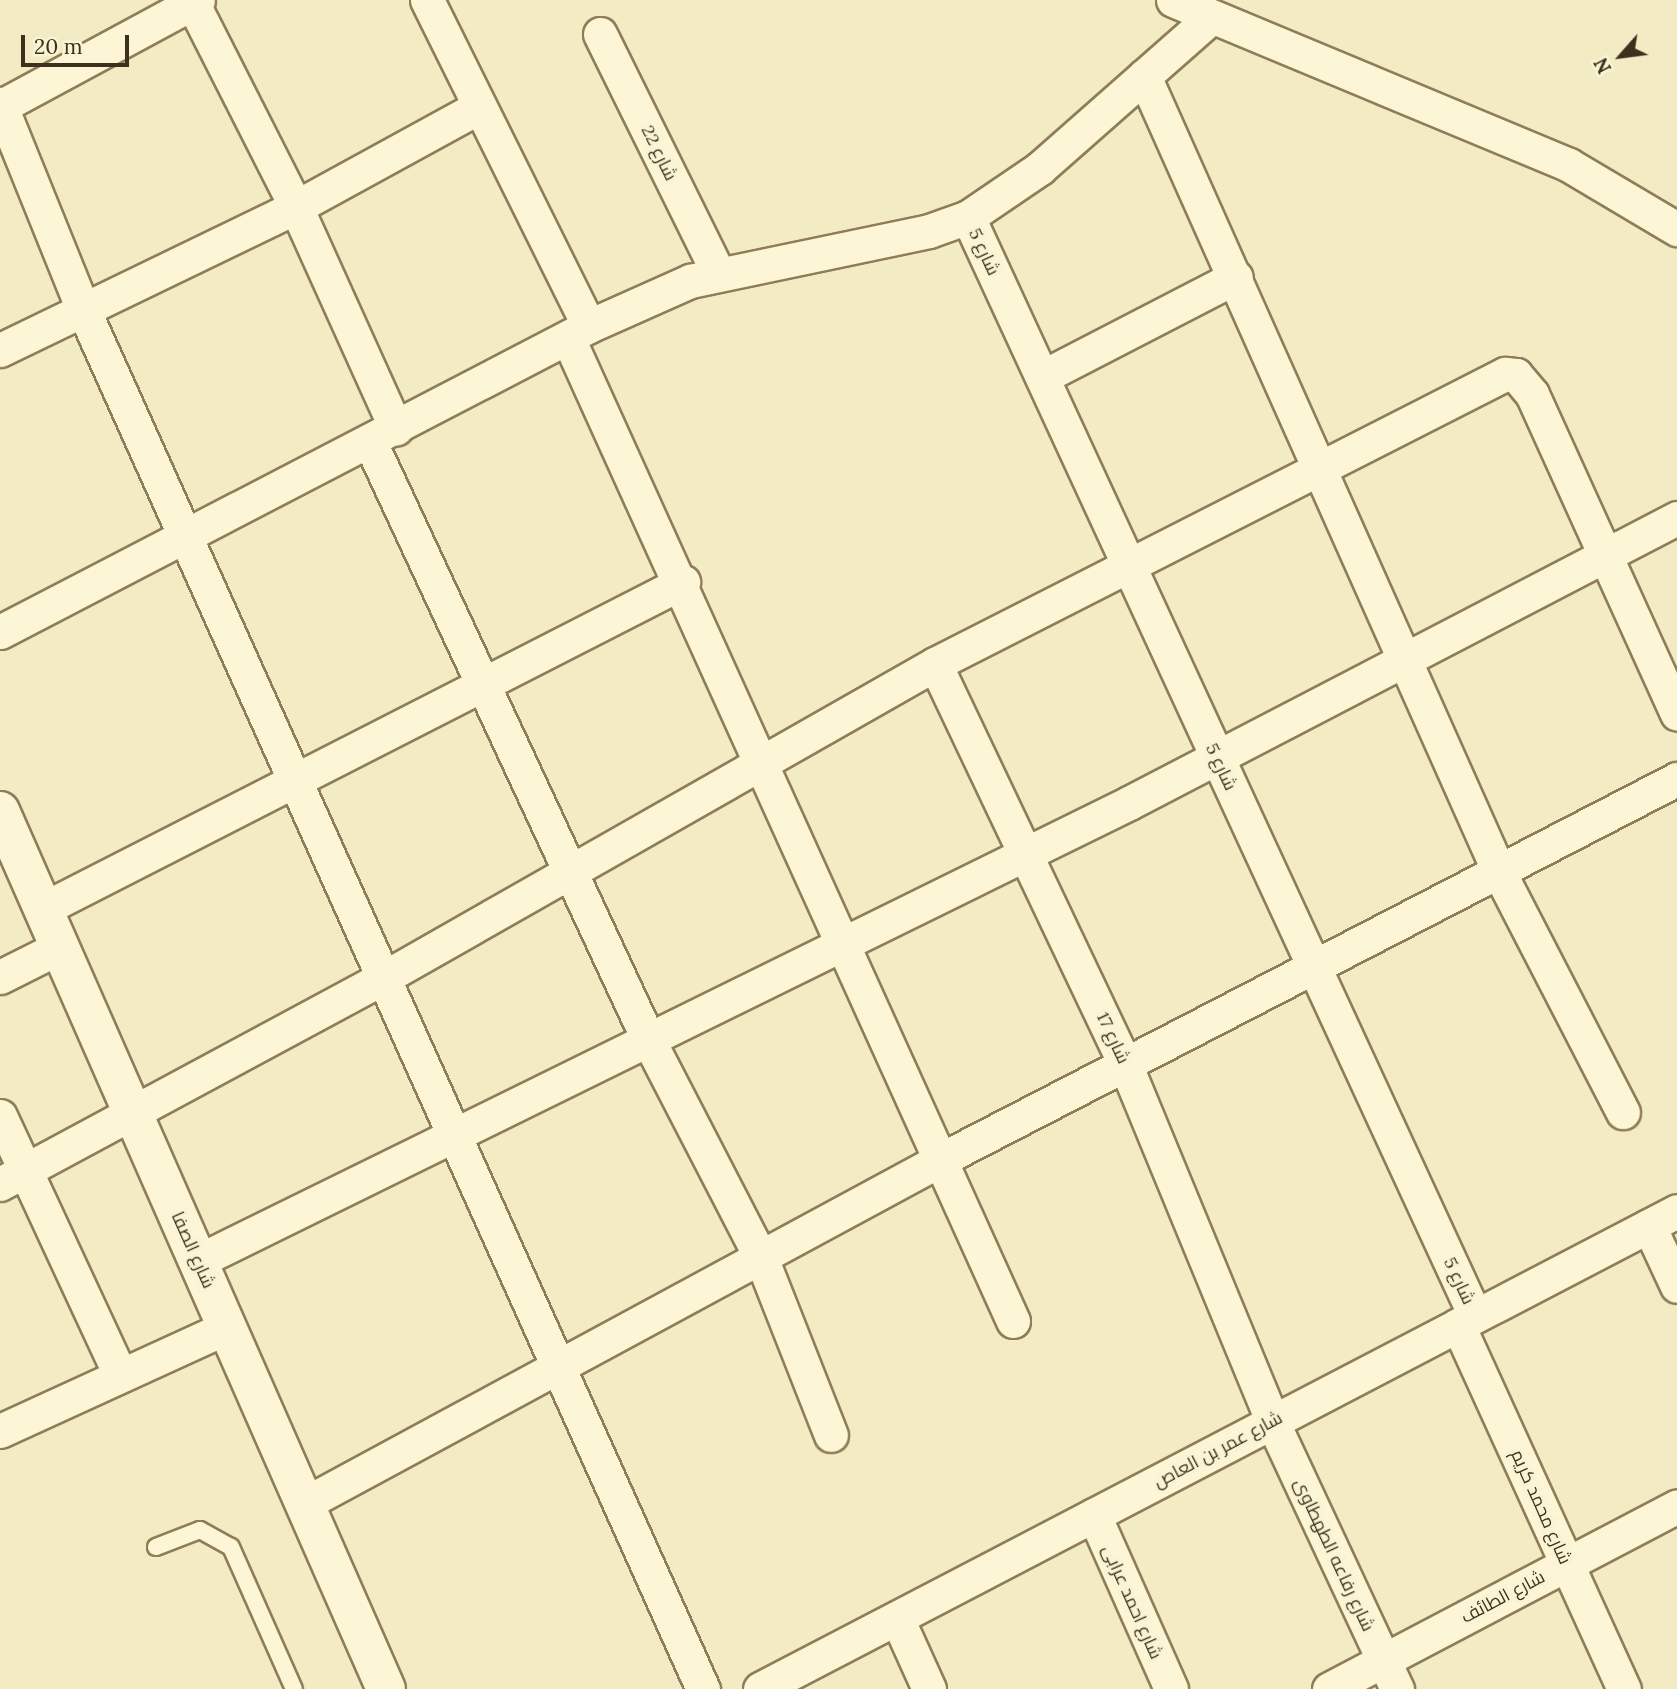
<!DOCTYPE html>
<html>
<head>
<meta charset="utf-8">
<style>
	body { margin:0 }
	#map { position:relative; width:1677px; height:1689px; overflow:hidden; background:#f3ebc3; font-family:Lora,Cairo,serif }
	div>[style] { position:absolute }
	.roads { filter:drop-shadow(2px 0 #8f7d57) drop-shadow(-2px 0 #8f7d57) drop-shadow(0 2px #8f7d57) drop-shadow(0 -2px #8f7d57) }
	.lane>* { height:16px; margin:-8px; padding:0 8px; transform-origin:8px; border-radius:8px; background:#fcf6d7 }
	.street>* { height:33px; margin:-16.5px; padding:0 16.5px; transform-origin:16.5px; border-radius:16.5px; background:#fcf6d7 }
	.secondary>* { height:38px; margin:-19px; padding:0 19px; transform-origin:19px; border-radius:19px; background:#fcf6d7 }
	span { translate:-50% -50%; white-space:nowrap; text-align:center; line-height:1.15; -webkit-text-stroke:7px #f9f4d3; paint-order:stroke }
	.street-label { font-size:18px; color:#3d311d }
	.north { position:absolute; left:1586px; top:21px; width:70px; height:70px; -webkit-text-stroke:5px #f9f4d3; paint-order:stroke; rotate:242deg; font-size:19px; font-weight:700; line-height:28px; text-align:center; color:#3d311d }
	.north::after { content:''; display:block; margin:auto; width:24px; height:32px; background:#3d311d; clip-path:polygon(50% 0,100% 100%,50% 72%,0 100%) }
	.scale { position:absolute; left:21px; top:35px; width:108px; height:32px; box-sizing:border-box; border:4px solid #3d311d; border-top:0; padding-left:9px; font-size:21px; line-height:24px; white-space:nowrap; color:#3d311d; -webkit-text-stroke:5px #f9f4d3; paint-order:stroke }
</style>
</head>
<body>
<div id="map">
	<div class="roads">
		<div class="lane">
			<div style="left:156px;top:1547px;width:47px;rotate:-21.1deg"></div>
			<div style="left:200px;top:1530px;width:35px;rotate:29deg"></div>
			<div style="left:231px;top:1547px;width:155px;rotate:66.1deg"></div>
		</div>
		<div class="street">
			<div style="left:191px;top:0;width:232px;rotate:63.1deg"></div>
			<div style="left:296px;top:207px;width:243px;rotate:65.7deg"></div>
			<div style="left:427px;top:0;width:364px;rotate:63.6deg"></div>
			<div style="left:1173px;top:0;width:429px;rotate:22.6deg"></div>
			<div style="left:1569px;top:165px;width:126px;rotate:30.7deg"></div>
			<div style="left:600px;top:34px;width:267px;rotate:63.7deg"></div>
			<div style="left:1144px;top:76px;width:874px;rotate:65.96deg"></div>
			<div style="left:1500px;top:874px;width:268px;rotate:62.7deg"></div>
			<div style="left:0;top:104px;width:221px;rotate:68deg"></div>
			<div style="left:83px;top:309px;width:1513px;rotate:65.81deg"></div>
			<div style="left:0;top:107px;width:225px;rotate:-28.4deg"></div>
			<div style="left:968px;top:217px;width:1210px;rotate:65.23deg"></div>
			<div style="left:568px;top:338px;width:1079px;rotate:65.64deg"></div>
			<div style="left:0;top:350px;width:329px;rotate:-25.8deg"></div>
			<div style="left:296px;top:207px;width:209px;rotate:-28.7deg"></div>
			<div style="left:1042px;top:377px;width:218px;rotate:-27.3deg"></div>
			<div style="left:370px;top:442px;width:661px;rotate:65.03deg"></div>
			<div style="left:649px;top:1041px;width:246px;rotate:62.7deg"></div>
			<div style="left:762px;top:1260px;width:188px;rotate:68.5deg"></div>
			<div style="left:0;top:632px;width:664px;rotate:-27.45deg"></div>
			<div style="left:589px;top:326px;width:111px;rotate:-24deg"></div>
			<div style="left:690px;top:281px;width:244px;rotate:-11.8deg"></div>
			<div style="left:929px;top:231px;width:41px;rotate:-19.7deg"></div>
			<div style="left:968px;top:217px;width:87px;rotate:-34.2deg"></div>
			<div style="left:1040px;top:168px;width:228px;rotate:-41.4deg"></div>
			<div style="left:935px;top:664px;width:445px;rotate:64.6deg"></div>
			<div style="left:1126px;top:1066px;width:384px;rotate:67.6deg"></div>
			<div style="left:1272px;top:1421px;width:296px;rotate:65deg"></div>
			<div style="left:43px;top:909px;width:719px;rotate:-27.06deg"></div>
			<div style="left:0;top:977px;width:67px;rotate:-26.6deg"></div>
			<div style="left:0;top:1116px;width:285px;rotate:65.1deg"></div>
			<div style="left:0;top:1184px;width:437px;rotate:-28.3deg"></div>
			<div style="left:385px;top:977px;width:633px;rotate:-29.64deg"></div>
			<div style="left:935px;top:664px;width:640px;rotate:-26.97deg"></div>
			<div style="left:1505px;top:374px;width:11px;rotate:5deg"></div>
			<div style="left:1516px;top:375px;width:25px;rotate:50deg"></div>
			<div style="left:1532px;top:394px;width:351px;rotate:65.6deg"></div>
			<div style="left:1649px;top:1226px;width:66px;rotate:65deg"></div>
			<div style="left:198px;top:1261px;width:1038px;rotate:-26.19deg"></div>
			<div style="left:1129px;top:803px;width:618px;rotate:-27.48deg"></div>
			<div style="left:1458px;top:1325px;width:400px;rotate:65.5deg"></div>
			<div style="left:0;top:1431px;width:250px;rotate:-24.6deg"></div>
			<div style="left:304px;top:1504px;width:721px;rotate:-28.41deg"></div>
			<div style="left:938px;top:1161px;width:832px;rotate:-27.34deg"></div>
			<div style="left:1094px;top:1515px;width:190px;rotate:66.1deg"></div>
			<div style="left:897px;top:1618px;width:78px;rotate:65.7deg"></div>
			<div style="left:760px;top:1689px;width:1034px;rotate:-27.53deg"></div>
			<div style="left:1329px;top:1689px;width:393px;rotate:-27.7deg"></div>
		</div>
		<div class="secondary">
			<div style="left:0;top:811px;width:959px;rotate:66.27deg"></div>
		</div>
	</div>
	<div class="street-label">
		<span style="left:659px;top:153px;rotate:64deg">شارع 22</span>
		<span style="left:984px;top:252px;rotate:65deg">شارع 5</span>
		<span style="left:1221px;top:767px;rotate:65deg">شارع 5</span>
		<span style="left:1113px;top:1038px;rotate:65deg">شارع 17</span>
		<span style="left:193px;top:1250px;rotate:66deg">شارع الصفا</span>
		<span style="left:1459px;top:1281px;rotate:65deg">شارع 5</span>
		<span style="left:1218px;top:1450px;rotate:-28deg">شارع عمر بن العاص</span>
		<span style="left:1541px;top:1507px;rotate:66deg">شارع محمد كريم</span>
		<span style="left:1334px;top:1555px;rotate:65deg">شارع رفاعه الطهطاوى</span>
		<span style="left:1503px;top:1597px;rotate:-28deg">شارع الطائف</span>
		<span style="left:1132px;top:1602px;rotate:66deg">شارع احمد عرابى</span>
	</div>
	<div class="north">N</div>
	<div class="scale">20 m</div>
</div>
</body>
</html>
